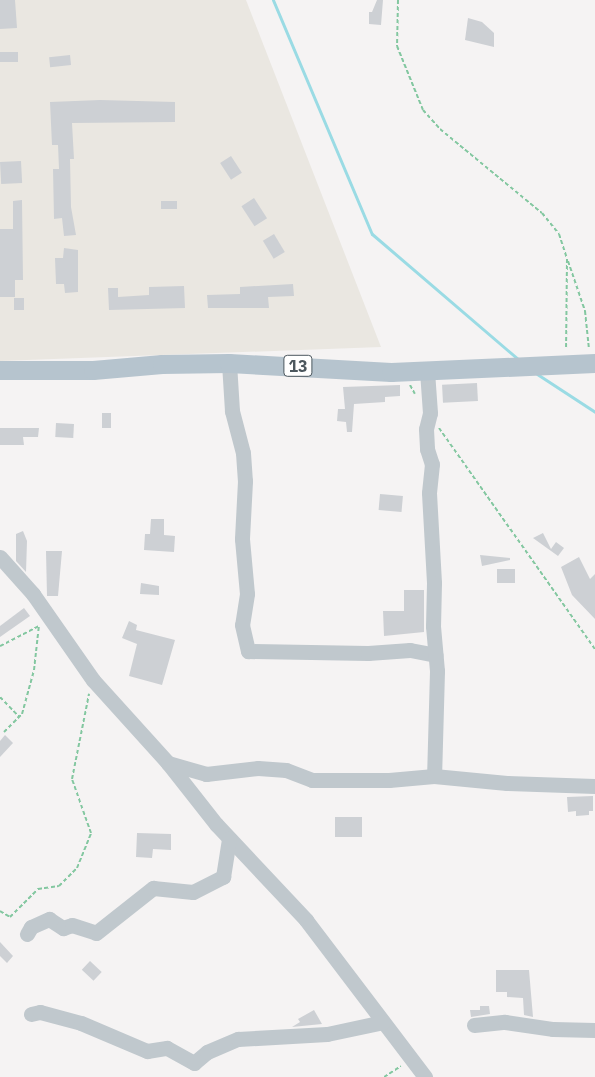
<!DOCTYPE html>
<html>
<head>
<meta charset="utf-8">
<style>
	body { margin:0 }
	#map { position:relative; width:595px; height:1077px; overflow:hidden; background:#f5f3f3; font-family:"IBM Plex Sans",sans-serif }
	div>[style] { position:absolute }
	.commercial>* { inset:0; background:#eae7e1 }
	.stream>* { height:3px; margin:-1.5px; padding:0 1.5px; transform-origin:1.5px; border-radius:1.5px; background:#9adbe4 }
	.building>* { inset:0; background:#cdd0d4; transform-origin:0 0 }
	.path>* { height:2px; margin-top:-1px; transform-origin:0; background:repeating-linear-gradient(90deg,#83c7a0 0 4px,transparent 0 6.5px) }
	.minor>* { height:15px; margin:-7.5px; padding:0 7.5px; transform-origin:7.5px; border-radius:7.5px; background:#c0c8cd }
	.major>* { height:19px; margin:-9.5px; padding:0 9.5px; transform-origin:9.5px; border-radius:9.5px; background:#b6c4ce }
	span { translate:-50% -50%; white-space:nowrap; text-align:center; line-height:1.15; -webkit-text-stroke:4.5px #fff; paint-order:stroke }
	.shield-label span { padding:1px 4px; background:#fff; border:1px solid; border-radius:4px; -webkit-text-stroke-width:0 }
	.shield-label { font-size:16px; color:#4c575e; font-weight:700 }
</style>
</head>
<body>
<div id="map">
	<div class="commercial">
		<div style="clip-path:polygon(0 0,246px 0,381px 347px,0 361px)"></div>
	</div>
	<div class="stream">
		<div style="left:273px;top:0;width:254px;rotate:67.1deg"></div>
		<div style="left:372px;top:234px;width:192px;rotate:40.6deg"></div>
		<div style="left:537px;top:374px;width:69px;rotate:33.2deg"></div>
	</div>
	<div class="building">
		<div style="clip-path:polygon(0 0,15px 0,17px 28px,0 29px)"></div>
		<div style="clip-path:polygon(377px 0,383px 0,381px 25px,369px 24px,369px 12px,372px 12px)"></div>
		<div style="clip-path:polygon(468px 18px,482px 22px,494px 33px,494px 47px,465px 40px)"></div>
		<div style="left:18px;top:52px;width:10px;height:18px;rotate:90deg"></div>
		<div style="left:70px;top:55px;width:10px;height:21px;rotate:84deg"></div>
		<div style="clip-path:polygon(100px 100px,175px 102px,175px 122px,72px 123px,74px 159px,70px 159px,71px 207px,76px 235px,64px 236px,62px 218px,54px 219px,53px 169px,59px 169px,58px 145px,52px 145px,50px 102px)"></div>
		<div style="left:231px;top:156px;width:20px;height:13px;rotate:57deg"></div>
		<div style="left:21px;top:161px;width:22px;height:21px;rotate:87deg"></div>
		<div style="left:254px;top:198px;width:24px;height:15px;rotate:57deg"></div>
		<div style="clip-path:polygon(22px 200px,23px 280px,15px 280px,15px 297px,0 297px,0 229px,13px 229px,13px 201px)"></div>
		<div style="left:161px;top:201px;width:16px;height:8px"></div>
		<div style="left:274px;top:234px;width:21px;height:13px;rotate:59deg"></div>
		<div style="clip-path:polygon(64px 248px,78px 250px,78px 292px,65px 293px,64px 284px,56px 284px,55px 258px,63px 258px)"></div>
		<div style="clip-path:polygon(293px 284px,294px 296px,268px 297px,269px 308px,208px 308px,207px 295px,240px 294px,240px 287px)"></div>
		<div style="clip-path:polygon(184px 286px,185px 308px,109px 310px,108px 288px,118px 288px,118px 297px,149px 295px,149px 287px)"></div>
		<div style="left:14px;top:298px;width:10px;height:12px"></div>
		<div style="left:477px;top:383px;width:18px;height:35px;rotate:87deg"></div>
		<div style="clip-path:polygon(400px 385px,400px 396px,385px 397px,385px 402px,354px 404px,352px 432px,347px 432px,346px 422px,337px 421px,338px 409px,345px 409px,343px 387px)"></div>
		<div style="left:102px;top:413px;width:9px;height:15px"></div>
		<div style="left:56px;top:423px;width:18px;height:14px;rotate:3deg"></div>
		<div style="clip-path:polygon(0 428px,39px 428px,38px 437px,23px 437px,24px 445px,0 445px)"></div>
		<div style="left:380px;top:494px;width:23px;height:16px;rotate:5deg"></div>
		<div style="clip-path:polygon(151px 519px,164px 519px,164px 535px,175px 536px,174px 552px,144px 550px,145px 534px,150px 534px)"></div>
		<div style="clip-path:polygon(23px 531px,27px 541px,26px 572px,16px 561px,16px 534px)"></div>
		<div style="clip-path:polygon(543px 533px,551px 549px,556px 542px,564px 548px,558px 556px,533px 538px)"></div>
		<div style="clip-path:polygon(46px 551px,62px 551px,58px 596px,47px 596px)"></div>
		<div style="clip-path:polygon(480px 555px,510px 558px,510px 560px,482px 566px)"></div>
		<div style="clip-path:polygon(579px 557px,590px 579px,595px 574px,595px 619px,572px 595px,561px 567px)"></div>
		<div style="left:497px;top:569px;width:18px;height:14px"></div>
		<div style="clip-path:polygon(141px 583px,159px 586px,159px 595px,140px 594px)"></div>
		<div style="clip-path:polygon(404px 590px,424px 590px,424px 632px,384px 636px,383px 611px,404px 611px)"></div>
		<div style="clip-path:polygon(24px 608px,30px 616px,0 637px,0 626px)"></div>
		<div style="clip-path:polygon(129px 621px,137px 625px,136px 630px,175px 640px,162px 685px,129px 676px,137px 644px,122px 638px)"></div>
		<div style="clip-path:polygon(5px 735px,13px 743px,0 757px,0 741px)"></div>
		<div style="clip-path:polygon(593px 796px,593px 811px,589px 811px,589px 815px,576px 816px,576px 811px,568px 812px,567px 797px)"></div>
		<div style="left:335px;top:817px;width:27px;height:20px"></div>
		<div style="clip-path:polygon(137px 833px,171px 834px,171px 850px,153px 849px,152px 858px,136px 857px)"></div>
		<div style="clip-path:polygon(0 942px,13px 956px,7px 963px,0 956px)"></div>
		<div style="left:90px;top:961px;width:16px;height:12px;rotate:43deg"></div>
		<div style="clip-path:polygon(496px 970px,529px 970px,533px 1017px,524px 1015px,523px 998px,507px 997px,507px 992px,496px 992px)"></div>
		<div style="clip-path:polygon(480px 1006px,489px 1006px,490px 1014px,471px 1017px,470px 1010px,480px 1010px)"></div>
		<div style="clip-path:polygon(314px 1010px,322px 1024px,292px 1027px,300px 1022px,298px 1019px)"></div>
	</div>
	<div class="path">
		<div style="left:398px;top:0;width:46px;rotate:91.2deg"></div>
		<div style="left:397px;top:46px;width:69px;rotate:67.9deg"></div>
		<div style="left:423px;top:110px;width:25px;rotate:48deg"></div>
		<div style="left:440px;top:129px;width:132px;rotate:39.5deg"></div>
		<div style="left:542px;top:213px;width:27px;rotate:51deg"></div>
		<div style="left:559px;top:234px;width:26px;rotate:72deg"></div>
		<div style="left:567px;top:259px;width:90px;rotate:90.6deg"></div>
		<div style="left:568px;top:261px;width:53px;rotate:71.2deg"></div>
		<div style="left:585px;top:311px;width:37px;rotate:84deg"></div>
		<div style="left:410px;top:385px;width:10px;rotate:61deg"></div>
		<div style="left:439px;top:428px;width:271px;rotate:54.8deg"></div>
		<div style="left:0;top:646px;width:44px;rotate:-27.1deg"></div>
		<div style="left:0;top:697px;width:28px;rotate:46deg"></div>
		<div style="left:4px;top:732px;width:25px;rotate:-45deg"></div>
		<div style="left:22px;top:714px;width:46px;rotate:-74.7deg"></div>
		<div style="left:34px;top:670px;width:45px;rotate:-83.7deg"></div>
		<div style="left:0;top:911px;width:12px;rotate:31deg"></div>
		<div style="left:10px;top:917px;width:40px;rotate:-45deg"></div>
		<div style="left:38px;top:889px;width:21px;rotate:-8deg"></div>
		<div style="left:59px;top:886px;width:25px;rotate:-45deg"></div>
		<div style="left:77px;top:868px;width:38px;rotate:-68deg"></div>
		<div style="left:91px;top:833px;width:57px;rotate:-109.4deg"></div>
		<div style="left:72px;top:779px;width:87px;rotate:-78.7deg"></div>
		<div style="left:384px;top:1077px;width:20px;rotate:-33deg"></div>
	</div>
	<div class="minor">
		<div style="left:229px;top:363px;width:48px;rotate:86.4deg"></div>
		<div style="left:232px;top:411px;width:43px;rotate:75.3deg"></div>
		<div style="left:243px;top:453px;width:28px;rotate:86deg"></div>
		<div style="left:245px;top:481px;width:58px;rotate:93deg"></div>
		<div style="left:242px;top:539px;width:55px;rotate:84.8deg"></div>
		<div style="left:247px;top:594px;width:31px;rotate:99deg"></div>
		<div style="left:242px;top:625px;width:27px;rotate:77deg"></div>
		<div style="left:248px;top:651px;width:120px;rotate:1deg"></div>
		<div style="left:368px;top:653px;width:42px;rotate:-4.1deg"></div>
		<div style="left:410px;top:650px;width:26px;rotate:11deg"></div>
		<div style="left:427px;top:371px;width:42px;rotate:85.9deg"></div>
		<div style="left:430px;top:413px;width:16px;rotate:104deg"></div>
		<div style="left:426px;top:429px;width:20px;rotate:87deg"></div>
		<div style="left:427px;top:449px;width:16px;rotate:72deg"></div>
		<div style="left:432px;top:464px;width:29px;rotate:96deg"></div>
		<div style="left:429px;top:493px;width:90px;rotate:86.8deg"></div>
		<div style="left:434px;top:583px;width:43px;rotate:91.3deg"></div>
		<div style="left:433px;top:626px;width:45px;rotate:84.9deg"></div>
		<div style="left:437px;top:671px;width:105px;rotate:91.6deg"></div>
		<div style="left:0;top:557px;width:50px;rotate:48.3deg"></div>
		<div style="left:33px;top:594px;width:105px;rotate:55.1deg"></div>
		<div style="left:93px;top:680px;width:112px;rotate:47.9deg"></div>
		<div style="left:168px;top:763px;width:78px;rotate:51.8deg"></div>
		<div style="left:216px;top:824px;width:132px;rotate:46.8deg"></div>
		<div style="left:306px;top:920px;width:197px;rotate:52.8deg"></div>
		<div style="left:168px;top:763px;width:40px;rotate:16deg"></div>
		<div style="left:206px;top:774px;width:52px;rotate:-6.6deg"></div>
		<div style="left:258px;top:768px;width:28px;rotate:4deg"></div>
		<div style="left:286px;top:770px;width:28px;rotate:21deg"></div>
		<div style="left:312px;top:780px;width:77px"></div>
		<div style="left:389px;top:780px;width:45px;rotate:-5.1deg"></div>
		<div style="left:434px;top:776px;width:73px;rotate:5.5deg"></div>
		<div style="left:507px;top:783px;width:88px;rotate:2deg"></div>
		<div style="left:27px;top:934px;width:8px;rotate:-60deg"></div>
		<div style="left:31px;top:927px;width:20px;rotate:-24deg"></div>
		<div style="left:49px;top:919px;width:17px;rotate:33deg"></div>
		<div style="left:63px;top:928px;width:9px;rotate:-18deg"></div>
		<div style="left:72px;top:925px;width:25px;rotate:18deg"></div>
		<div style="left:96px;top:933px;width:73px;rotate:-38.3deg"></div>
		<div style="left:153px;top:888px;width:40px;rotate:5.7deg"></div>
		<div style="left:193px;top:892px;width:34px;rotate:-27deg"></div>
		<div style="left:223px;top:877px;width:39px;rotate:-81deg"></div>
		<div style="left:31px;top:1014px;width:9px;rotate:-13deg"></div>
		<div style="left:40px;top:1012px;width:42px;rotate:15deg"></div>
		<div style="left:81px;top:1023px;width:72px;rotate:23deg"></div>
		<div style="left:147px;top:1051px;width:20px;rotate:-9deg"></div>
		<div style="left:167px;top:1048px;width:31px;rotate:29deg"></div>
		<div style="left:194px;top:1063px;width:17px;rotate:-40deg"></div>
		<div style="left:207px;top:1052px;width:34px;rotate:-23deg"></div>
		<div style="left:238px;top:1039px;width:89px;rotate:-3.2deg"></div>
		<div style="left:327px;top:1034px;width:57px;rotate:-12.1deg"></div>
		<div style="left:474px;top:1025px;width:31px;rotate:-6deg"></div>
		<div style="left:505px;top:1022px;width:49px;rotate:8.3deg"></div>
		<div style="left:553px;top:1029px;width:42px;rotate:1.4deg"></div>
	</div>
	<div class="major">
		<div style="left:0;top:370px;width:93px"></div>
		<div style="left:93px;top:370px;width:69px;rotate:-5deg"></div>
		<div style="left:162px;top:364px;width:67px;rotate:-0.9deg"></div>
		<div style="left:229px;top:363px;width:162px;rotate:3.2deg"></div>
		<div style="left:391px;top:372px;width:204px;rotate:-2.5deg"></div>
	</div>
	<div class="shield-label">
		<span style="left:298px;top:366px">13</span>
	</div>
</div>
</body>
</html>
